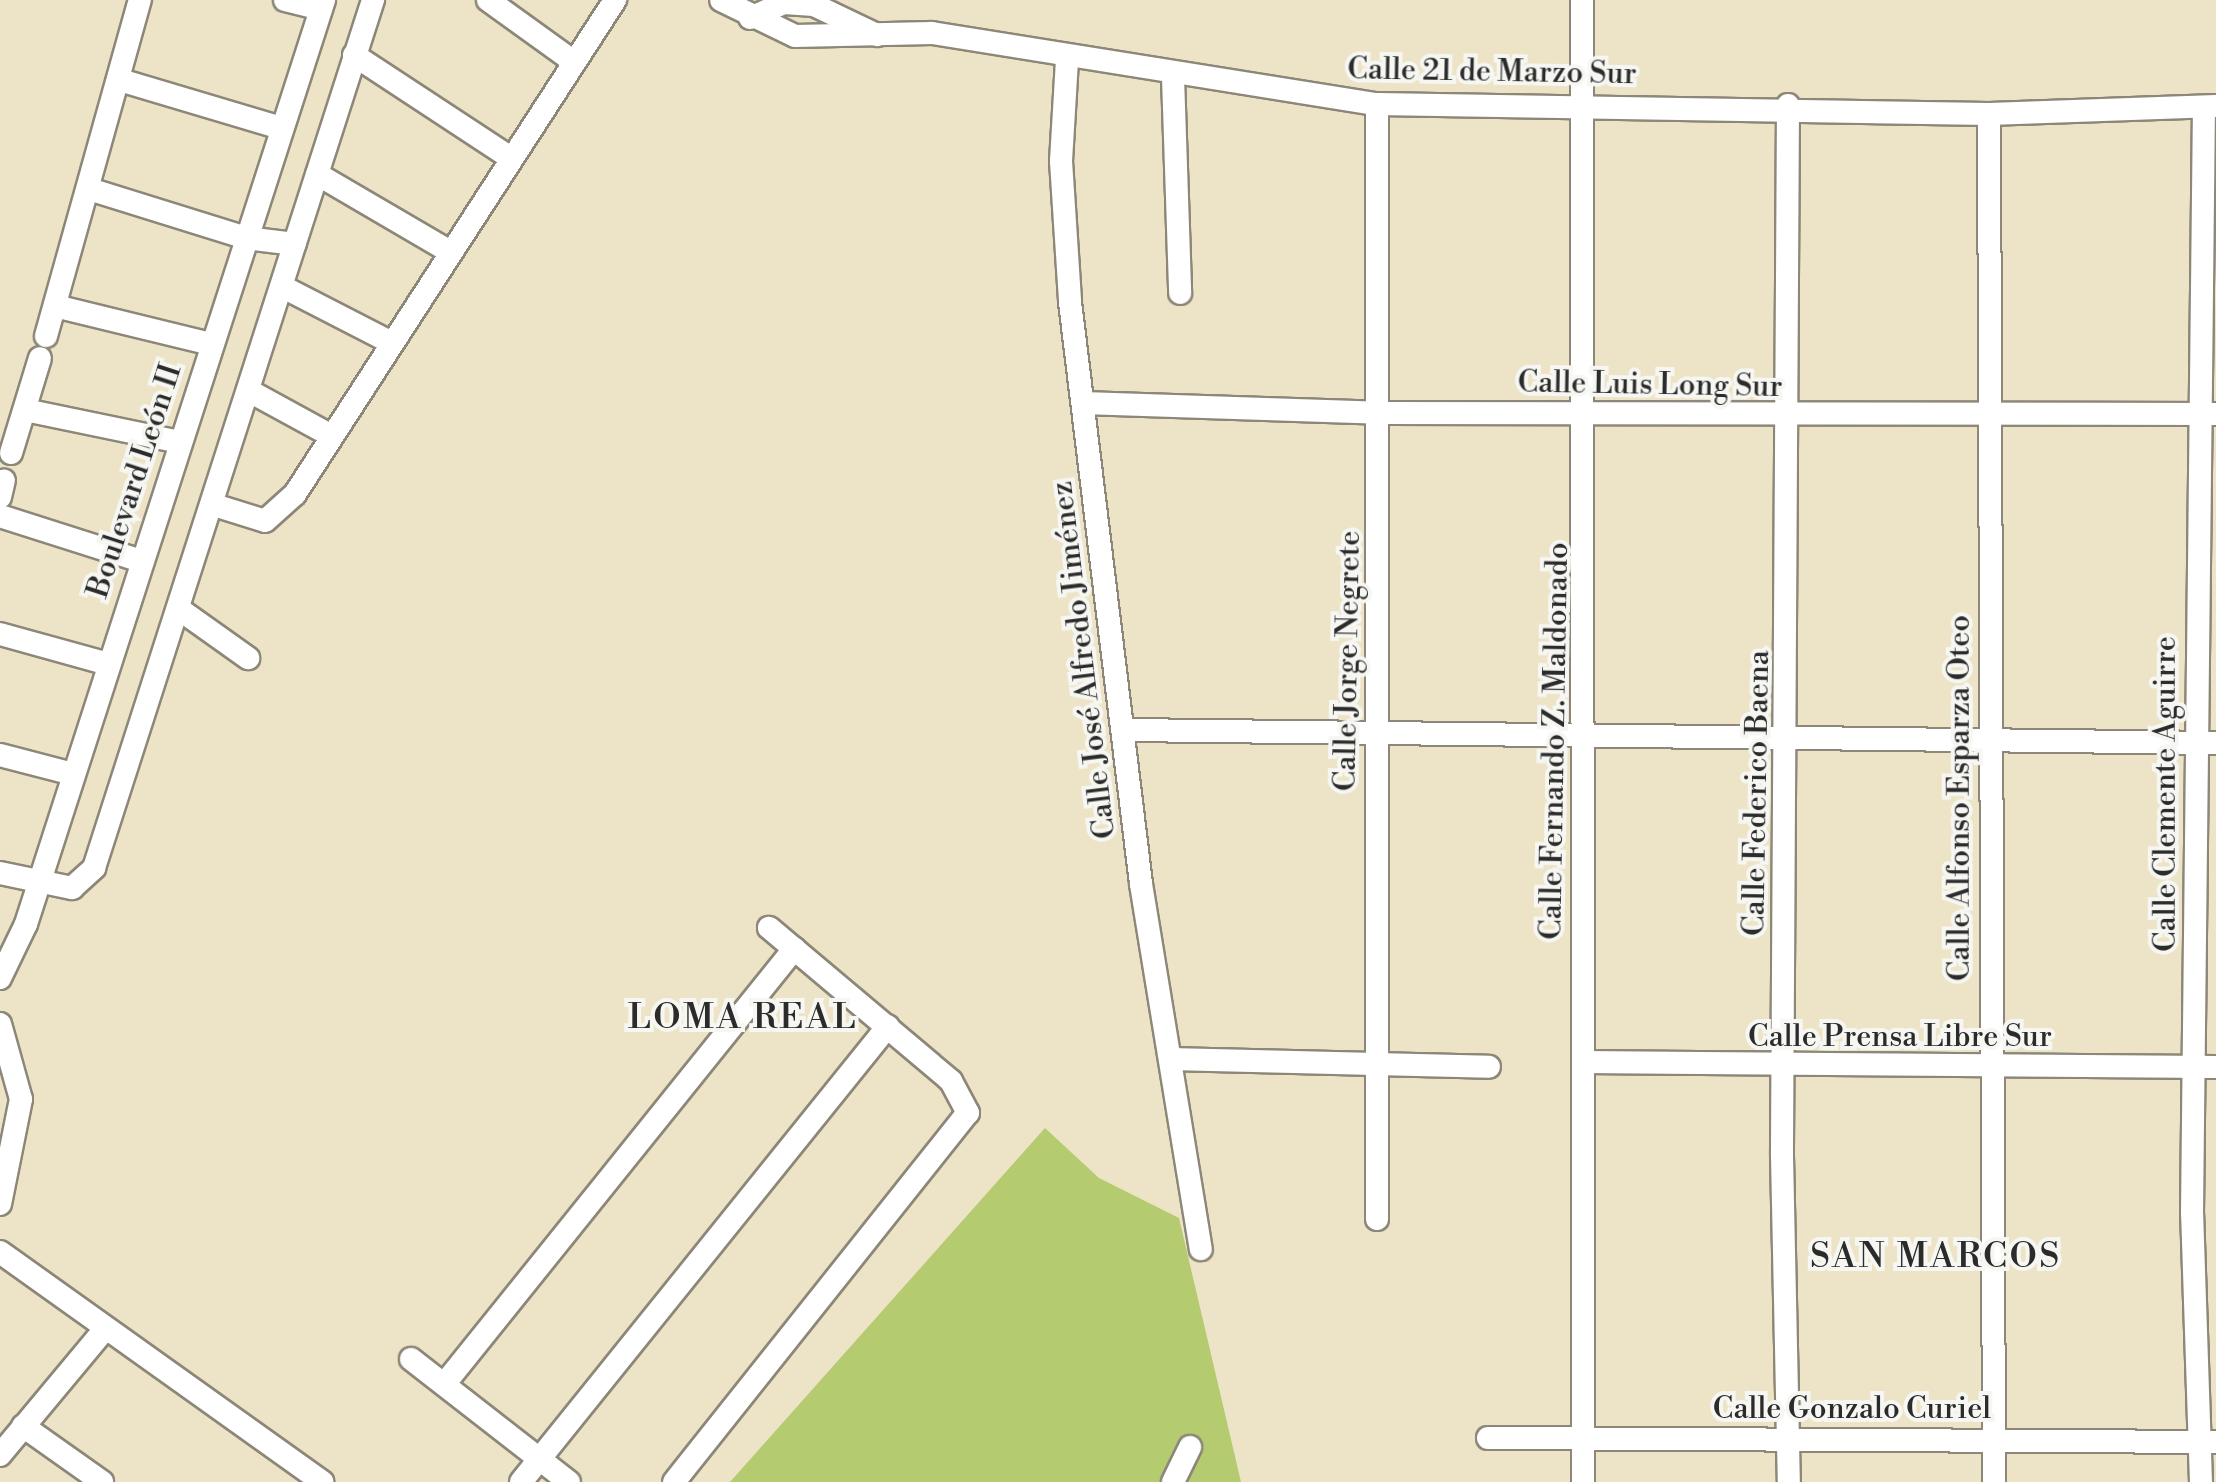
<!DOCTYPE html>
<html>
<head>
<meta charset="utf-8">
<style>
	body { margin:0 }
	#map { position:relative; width:2216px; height:1482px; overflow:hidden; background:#ede3c6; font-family:"Libre Bodoni",serif }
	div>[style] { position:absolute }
	.green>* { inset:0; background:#b4cb70 }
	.roads { filter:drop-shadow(2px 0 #8c8778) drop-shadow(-2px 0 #8c8778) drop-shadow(0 2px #8c8778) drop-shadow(0 -2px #8c8778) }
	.street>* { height:22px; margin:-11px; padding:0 11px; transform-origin:11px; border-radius:11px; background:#fff }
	span { translate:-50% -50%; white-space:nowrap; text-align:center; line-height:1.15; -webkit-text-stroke:8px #f6f6f2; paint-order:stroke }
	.street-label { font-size:30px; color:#2b2b2b }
	.quarter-label { font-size:35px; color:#2b2b2b; letter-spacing:2.5px }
</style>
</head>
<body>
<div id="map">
	<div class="green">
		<div style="clip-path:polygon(1045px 1128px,1099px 1178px,1179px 1218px,1241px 1482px,730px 1482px)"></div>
	</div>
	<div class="roads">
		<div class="street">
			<div style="left:285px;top:0;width:36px;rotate:14deg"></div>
			<div style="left:488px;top:0;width:106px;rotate:35.8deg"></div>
			<div style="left:721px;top:0;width:82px;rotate:25.9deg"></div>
			<div style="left:795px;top:36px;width:137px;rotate:-1.3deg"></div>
			<div style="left:932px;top:33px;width:451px;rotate:9.1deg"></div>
			<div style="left:1377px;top:104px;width:612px;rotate:0.94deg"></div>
			<div style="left:1989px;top:114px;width:227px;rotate:-2deg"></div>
			<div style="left:1582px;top:0;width:1482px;rotate:89.96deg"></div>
			<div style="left:750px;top:18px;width:37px;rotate:-24deg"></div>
			<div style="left:784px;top:3px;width:30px;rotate:4deg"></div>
			<div style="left:814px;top:5px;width:70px;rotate:25.5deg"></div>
			<div style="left:354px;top:55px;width:188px;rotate:33.3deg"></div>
			<div style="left:1067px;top:60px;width:101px;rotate:93.4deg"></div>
			<div style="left:1061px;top:161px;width:141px;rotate:86.3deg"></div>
			<div style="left:1070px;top:302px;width:586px;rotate:83.04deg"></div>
			<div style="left:1141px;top:884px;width:370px;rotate:80.7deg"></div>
			<div style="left:1173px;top:77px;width:216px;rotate:88.1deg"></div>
			<div style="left:120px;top:80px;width:168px;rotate:16.6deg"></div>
			<div style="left:1377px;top:104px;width:1115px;rotate:90deg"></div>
			<div style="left:1788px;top:105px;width:1051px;rotate:90.33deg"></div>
			<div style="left:1782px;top:1156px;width:326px;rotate:88.8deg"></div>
			<div style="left:1989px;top:114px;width:1368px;rotate:89.79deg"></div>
			<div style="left:317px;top:174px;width:153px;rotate:30.3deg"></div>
			<div style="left:89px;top:189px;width:164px;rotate:17.3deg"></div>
			<div style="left:246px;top:238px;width:49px;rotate:7deg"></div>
			<div style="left:283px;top:287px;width:123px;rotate:27.2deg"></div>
			<div style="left:55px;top:306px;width:161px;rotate:13.7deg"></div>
			<div style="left:46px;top:336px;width:349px;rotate:-74.4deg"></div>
			<div style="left:253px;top:393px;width:90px;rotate:28.6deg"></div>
			<div style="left:1083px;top:403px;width:296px;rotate:1.9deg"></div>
			<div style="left:1379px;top:413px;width:837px;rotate:0.07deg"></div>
			<div style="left:25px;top:410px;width:158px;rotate:11.7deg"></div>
			<div style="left:11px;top:453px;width:99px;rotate:-73deg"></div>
			<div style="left:0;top:497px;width:17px;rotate:-77deg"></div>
			<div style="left:214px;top:505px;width:53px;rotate:17.4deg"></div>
			<div style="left:265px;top:521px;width:40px;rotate:-42deg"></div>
			<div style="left:295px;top:494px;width:589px;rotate:-57.07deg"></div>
			<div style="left:0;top:516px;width:148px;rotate:17.7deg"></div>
			<div style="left:179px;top:609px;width:85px;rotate:35.4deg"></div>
			<div style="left:0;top:634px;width:112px;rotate:15.5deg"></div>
			<div style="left:1125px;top:730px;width:1091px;rotate:0.68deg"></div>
			<div style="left:0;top:755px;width:75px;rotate:14.6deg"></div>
			<div style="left:0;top:873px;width:74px;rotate:11.8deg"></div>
			<div style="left:72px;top:888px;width:30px;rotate:-42deg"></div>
			<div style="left:94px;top:868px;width:912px;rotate:-72.18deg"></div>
			<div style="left:0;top:978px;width:60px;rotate:-64.3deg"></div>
			<div style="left:26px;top:924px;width:971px;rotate:-72.12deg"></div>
			<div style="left:0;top:1024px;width:78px;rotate:74.4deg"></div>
			<div style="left:21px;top:1099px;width:107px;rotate:101.3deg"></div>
			<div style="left:1170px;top:1059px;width:319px;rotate:1.4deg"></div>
			<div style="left:1583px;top:1062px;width:633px;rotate:0.45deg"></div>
			<div style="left:0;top:1252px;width:396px;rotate:35.5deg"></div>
			<div style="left:411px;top:1359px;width:200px;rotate:37.9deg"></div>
			<div style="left:446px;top:1382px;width:556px;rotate:-51.21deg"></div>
			<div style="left:23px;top:1426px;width:97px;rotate:35.3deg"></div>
			<div style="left:1488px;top:1438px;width:728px;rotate:0.31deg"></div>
			<div style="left:0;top:1455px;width:163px;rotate:-50.2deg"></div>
			<div style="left:521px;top:1482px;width:585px;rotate:-51.17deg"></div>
			<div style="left:674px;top:1482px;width:472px;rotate:-51.5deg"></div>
			<div style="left:968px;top:1113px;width:36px;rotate:-118deg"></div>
			<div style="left:951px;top:1081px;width:238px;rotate:-139.9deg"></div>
			<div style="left:1173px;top:1482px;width:39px;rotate:-64deg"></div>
			<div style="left:2201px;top:1482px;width:269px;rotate:-91.9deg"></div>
			<div style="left:2192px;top:1213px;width:1106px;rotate:-89.38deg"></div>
		</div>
	</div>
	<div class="street-label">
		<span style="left:1492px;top:72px;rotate:1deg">Calle 21 de Marzo Sur</span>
		<span style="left:1650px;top:385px;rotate:1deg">Calle Luis Long Sur</span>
		<span style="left:135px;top:481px;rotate:-72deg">Boulevard León II</span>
		<span style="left:1084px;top:660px;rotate:-97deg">Calle José Alfredo Jiménez</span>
		<span style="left:1348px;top:661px;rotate:-89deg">Calle Jorge Negrete</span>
		<span style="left:1555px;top:741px;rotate:-89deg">Calle Fernando Z. Maldonado</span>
		<span style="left:1757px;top:793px;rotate:-89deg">Calle Federico Baena</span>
		<span style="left:2166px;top:794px;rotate:-90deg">Calle Clemente Aguirre</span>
		<span style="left:1960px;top:798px;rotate:-90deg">Calle Alfonso Esparza Oteo</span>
		<span style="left:1900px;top:1037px">Calle Prensa Libre Sur</span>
		<span style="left:1852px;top:1409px">Calle Gonzalo Curiel</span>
	</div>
	<div class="quarter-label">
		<span style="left:743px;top:1018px">LOMA REAL</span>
		<span style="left:1936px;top:1257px">SAN MARCOS</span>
	</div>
</div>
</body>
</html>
